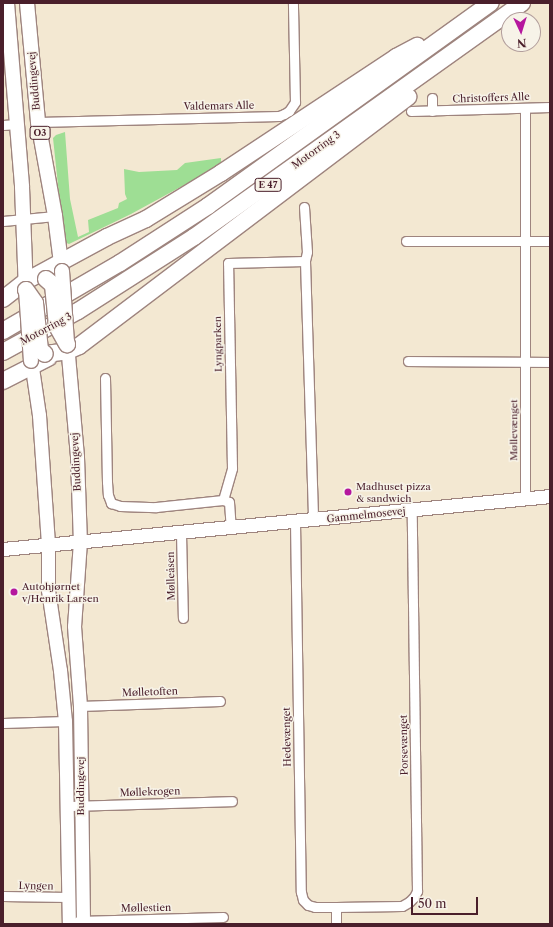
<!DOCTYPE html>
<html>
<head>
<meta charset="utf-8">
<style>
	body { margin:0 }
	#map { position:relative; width:553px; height:927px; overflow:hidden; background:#f3e8d2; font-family:"Libre Caslon Text",serif }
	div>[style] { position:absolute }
	.green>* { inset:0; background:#9ede94 }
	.roads { filter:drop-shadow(1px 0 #9e847e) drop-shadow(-1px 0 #9e847e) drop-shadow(0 1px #9e847e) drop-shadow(0 -1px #9e847e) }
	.street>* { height:9px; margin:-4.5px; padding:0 4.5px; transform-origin:4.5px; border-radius:4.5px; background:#fff }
	.secondary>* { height:13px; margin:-6.5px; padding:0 6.5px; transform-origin:6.5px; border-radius:6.5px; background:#fff }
	.primary>* { height:14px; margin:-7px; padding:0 7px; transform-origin:7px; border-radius:7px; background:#fff }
	.highway>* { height:16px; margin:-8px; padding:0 8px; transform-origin:8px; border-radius:8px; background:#fff }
	.bridges { filter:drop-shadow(1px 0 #9e847e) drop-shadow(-1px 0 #9e847e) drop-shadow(0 1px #9e847e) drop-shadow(0 -1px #9e847e) }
	.primary-bridge>* { height:14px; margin:-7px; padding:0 7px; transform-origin:7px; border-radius:7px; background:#fff }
	.highway-bridge>* { height:16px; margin:-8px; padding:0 8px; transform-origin:8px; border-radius:8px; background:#fff }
	.dots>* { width:11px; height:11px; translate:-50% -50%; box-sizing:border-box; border:2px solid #f7f3e8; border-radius:50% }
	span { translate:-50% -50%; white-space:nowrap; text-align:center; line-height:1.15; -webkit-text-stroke:3px #f7f3e8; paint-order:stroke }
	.shield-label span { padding:1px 3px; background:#f7f3e8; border:1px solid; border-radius:3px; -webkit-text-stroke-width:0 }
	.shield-label { font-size:9px; color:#4a1f2b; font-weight:700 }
	.street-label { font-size:10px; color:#4a1f2b }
	.poi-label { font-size:10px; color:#4a1f2b }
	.left { translate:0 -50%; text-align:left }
	.frame { position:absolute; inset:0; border:4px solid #4a1f2b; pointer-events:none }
	.north { position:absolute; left:501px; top:12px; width:40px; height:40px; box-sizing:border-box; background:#f7f3e8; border:1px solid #b29e9c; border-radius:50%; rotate:176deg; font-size:11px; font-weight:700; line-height:16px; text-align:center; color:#4a1f2b }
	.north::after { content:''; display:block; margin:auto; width:14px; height:18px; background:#b5179e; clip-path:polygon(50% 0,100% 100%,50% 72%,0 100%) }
	.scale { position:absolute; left:411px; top:897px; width:67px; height:18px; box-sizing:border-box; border:2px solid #4a1f2b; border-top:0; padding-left:5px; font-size:12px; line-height:14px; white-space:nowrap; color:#4a1f2b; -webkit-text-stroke:3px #f7f3e8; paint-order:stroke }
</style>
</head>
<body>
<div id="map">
	<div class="green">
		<div style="clip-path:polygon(65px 132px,70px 199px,78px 237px,89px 232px,88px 220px,118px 208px,119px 203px,127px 199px,125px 194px,124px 169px,139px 172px,177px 170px,185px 163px,221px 158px,221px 165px,131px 214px,69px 244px,64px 242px,53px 138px,56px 135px)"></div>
	</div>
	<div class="roads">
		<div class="street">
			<div style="left:432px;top:98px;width:13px;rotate:90deg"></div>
			<div style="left:525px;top:108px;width:391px;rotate:90deg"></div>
			<div style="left:411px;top:111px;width:139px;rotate:-1.6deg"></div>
			<div style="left:38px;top:122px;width:241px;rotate:-1.4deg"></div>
			<div style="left:279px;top:116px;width:5px;rotate:-22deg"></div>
			<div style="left:284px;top:114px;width:6px;rotate:-31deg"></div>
			<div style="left:289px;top:111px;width:11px;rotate:-56deg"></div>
			<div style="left:295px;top:102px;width:99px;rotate:-91.2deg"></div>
			<div style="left:3px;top:125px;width:14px;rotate:-4deg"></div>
			<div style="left:304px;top:207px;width:45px;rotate:86.2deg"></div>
			<div style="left:307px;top:252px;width:9px;rotate:103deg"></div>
			<div style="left:3px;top:221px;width:52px;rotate:-5.5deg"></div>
			<div style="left:406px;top:241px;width:144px"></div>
			<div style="left:408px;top:361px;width:142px;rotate:0.4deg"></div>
			<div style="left:105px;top:378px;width:104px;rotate:88.9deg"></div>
			<div style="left:107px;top:482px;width:13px;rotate:86deg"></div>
			<div style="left:108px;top:495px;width:9px;rotate:69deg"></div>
			<div style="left:111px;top:503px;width:9px;rotate:18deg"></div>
			<div style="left:120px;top:506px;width:36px;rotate:2deg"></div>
			<div style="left:156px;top:507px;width:67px;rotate:-6deg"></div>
			<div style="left:223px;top:500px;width:6px;rotate:18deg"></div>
			<div style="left:229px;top:502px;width:26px;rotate:86deg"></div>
			<div style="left:223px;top:500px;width:33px;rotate:-74deg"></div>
			<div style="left:232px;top:468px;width:205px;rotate:-91.1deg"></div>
			<div style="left:228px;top:263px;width:77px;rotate:-1.5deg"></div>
			<div style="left:305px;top:261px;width:259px;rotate:88.2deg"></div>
			<div style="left:295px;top:522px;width:370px;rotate:89.1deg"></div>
			<div style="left:301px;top:892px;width:8px;rotate:76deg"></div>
			<div style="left:303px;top:900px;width:7px;rotate:45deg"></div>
			<div style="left:308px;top:905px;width:7px;rotate:16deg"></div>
			<div style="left:315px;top:907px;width:21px"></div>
			<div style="left:336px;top:907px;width:17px;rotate:90deg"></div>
			<div style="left:181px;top:533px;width:85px;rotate:88.7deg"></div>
			<div style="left:80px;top:706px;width:140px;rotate:-2deg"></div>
			<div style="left:3px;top:723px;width:62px;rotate:-1.8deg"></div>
			<div style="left:67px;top:806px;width:165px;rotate:-1.7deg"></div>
			<div style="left:3px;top:896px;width:65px;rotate:0.9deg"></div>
			<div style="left:336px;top:907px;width:66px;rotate:-0.9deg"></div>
			<div style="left:402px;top:906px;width:8px;rotate:-30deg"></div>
			<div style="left:409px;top:902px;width:7px;rotate:-45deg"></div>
			<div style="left:414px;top:897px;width:7px;rotate:-63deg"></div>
			<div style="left:417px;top:891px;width:381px;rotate:-90.8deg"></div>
			<div style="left:78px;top:921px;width:145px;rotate:-1.6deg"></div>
		</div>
		<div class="secondary">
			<div style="left:67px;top:344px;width:113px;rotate:84.9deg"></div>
			<div style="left:77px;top:457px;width:84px;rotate:88deg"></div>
			<div style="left:80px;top:541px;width:85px;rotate:94deg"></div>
			<div style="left:74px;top:626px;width:80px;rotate:85.7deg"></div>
			<div style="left:80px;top:706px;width:218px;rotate:89.2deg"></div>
			<div style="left:31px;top:361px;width:55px;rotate:81.6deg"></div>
			<div style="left:39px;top:415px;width:129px;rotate:86deg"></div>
			<div style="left:48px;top:544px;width:46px;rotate:90deg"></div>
			<div style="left:48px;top:590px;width:81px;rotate:81.5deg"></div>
			<div style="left:60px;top:670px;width:51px;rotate:84.4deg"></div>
			<div style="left:65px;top:721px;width:203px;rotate:88.9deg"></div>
			<div style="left:3px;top:549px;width:550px;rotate:-5.53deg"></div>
		</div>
		<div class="primary">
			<div style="left:7px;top:3px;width:185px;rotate:85.3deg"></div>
			<div style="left:22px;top:187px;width:103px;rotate:87.8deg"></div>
			<div style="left:27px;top:3px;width:120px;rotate:84.7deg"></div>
			<div style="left:38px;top:122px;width:96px;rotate:79.7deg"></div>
			<div style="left:55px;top:216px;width:55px;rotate:82.7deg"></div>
		</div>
		<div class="highway">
			<div style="left:3px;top:299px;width:29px;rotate:-38deg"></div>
			<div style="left:26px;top:281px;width:92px;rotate:-28.5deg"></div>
			<div style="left:107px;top:237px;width:43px;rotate:-24.8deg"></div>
			<div style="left:146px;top:219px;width:88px;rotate:-31.5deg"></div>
			<div style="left:221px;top:173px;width:210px;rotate:-33.5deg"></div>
			<div style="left:396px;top:57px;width:24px;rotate:-28deg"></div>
			<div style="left:3px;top:331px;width:135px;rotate:-30.2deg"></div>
			<div style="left:120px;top:263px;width:105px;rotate:-32.9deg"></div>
			<div style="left:208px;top:206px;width:348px;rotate:-35.7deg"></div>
			<div style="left:3px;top:352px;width:85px;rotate:-28.7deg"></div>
			<div style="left:78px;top:311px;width:138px;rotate:-32.5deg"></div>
			<div style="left:194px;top:237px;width:403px;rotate:-35.5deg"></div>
			<div style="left:45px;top:354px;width:23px;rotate:-7deg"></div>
			<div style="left:68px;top:351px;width:12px;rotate:-24deg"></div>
			<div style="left:79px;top:346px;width:413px;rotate:-37.1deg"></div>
			<div style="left:3px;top:381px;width:51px;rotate:-27.1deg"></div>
		</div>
	</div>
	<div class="bridges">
		<div class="primary-bridge">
			<div style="left:62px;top:271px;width:72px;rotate:86deg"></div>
			<div style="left:26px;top:290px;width:71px;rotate:86deg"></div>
		</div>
		<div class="highway-bridge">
			<div style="left:46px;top:279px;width:9px;rotate:41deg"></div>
			<div style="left:53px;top:285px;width:41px;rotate:84.4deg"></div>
			<div style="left:57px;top:326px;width:21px;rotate:61deg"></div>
			<div style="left:26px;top:290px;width:16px;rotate:55deg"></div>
			<div style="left:35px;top:303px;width:47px;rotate:83.9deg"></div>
			<div style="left:40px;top:350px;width:6px;rotate:39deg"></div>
		</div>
	</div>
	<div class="dots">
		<div style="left:348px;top:492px;background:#b5179e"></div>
		<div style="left:14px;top:592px;background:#b5179e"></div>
	</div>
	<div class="shield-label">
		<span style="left:40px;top:133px">O3</span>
		<span style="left:268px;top:185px">E 47</span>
	</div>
	<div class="street-label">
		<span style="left:34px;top:81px;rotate:-95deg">Buddingevej</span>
		<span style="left:491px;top:98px;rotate:-2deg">Christoffers Alle</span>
		<span style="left:219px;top:106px;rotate:-1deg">Valdemars Alle</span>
		<span style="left:316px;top:150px;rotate:-36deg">Motorring 3</span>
		<span style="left:46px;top:329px;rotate:-28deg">Motorring 3</span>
		<span style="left:218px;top:344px;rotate:-91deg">Lyngparken</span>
		<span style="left:514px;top:430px;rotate:-90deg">Møllevænget</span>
		<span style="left:76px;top:462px;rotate:-93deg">Buddingevej</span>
		<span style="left:366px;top:515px;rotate:-6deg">Gammelmosevej</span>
		<span style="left:171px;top:576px;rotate:-91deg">Mølleåsen</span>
		<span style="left:150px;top:692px;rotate:-2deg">Mølletoften</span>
		<span style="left:287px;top:737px;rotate:-91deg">Hedevænget</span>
		<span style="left:404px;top:745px;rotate:-91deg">Porsevænget</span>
		<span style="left:81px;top:786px;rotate:-90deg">Buddingevej</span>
		<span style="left:150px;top:792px;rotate:-2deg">Møllekrogen</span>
		<span style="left:36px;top:886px;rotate:1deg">Lyngen</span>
		<span style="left:146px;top:908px;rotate:-1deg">Møllestien</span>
	</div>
	<div class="poi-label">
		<span class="left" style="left:356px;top:492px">Madhuset pizza<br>&amp; sandwich</span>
		<span class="left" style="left:22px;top:592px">Autohjørnet<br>v/Henrik Larsen</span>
	</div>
	<div class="frame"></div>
	<div class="north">N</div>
	<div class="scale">50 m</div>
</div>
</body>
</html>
